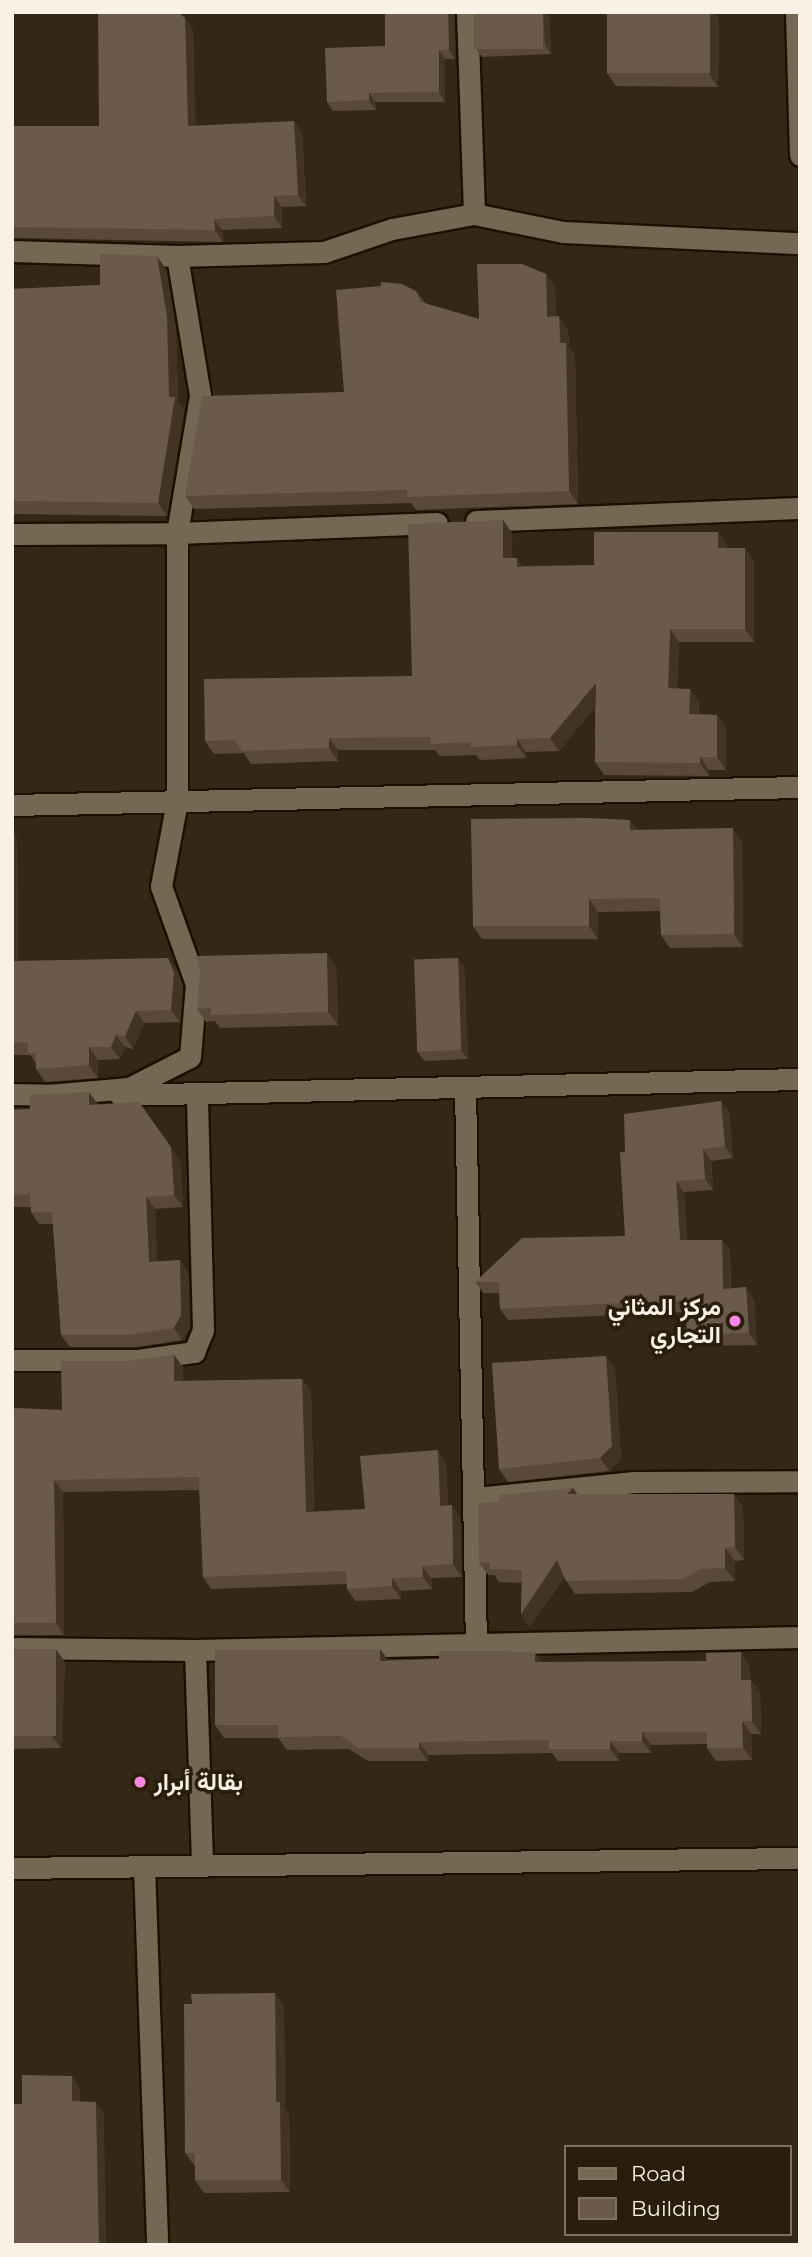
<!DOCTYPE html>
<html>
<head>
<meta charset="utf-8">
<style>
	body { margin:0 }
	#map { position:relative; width:812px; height:2257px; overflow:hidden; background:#332815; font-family:Montserrat,Vazirmatn,sans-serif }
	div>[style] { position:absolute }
	.roads { filter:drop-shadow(2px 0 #1b1001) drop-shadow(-2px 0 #1b1001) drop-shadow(0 2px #1b1001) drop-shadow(0 -2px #1b1001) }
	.street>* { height:21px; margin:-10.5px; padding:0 10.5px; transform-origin:10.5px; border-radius:10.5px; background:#756853 }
	.wall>* { inset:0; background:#5a483a }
	.shaded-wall>* { inset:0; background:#433323 }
	.building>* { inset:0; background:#6b5a4c; transform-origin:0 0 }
	.dots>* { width:19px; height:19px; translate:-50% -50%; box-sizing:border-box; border:4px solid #291e0b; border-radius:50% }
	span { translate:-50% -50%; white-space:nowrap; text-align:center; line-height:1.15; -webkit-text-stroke:7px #291e0b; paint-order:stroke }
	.poi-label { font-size:24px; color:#f9f1e5; font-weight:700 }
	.right { translate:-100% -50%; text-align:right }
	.left { translate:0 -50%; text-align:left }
	.frame { position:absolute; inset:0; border:14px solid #f9f1e5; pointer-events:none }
	.legend { position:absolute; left:564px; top:2145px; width:228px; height:91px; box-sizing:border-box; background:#291e0b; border:2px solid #7c7262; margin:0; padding:9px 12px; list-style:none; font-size:21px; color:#f9f1e5 }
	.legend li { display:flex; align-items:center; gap:14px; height:35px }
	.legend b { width:35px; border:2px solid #7c7262 }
</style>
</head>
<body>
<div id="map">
	<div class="roads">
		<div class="street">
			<div style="left:467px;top:12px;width:202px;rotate:88deg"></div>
			<div style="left:796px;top:12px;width:143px;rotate:88.4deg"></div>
			<div style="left:12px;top:251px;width:165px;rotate:1.7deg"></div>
			<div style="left:177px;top:256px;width:147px;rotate:-1.6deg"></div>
			<div style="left:324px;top:252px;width:72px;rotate:-18.7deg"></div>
			<div style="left:392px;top:229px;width:83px;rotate:-10.4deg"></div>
			<div style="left:474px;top:214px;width:91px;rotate:11.4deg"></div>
			<div style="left:563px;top:232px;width:237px;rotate:2.7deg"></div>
			<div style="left:476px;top:521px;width:324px;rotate:-2.3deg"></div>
			<div style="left:12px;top:534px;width:165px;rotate:-0.3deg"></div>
			<div style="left:177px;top:533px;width:260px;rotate:-2.2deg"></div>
			<div style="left:12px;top:805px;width:788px;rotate:-1.31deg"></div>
			<div style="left:465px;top:1088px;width:556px;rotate:88.87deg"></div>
			<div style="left:12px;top:1094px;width:51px;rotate:1.1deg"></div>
			<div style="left:48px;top:1095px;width:81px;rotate:-4.9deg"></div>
			<div style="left:129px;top:1088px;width:68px;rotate:-26.9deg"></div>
			<div style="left:190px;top:1057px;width:73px;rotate:-85.3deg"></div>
			<div style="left:196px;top:984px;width:104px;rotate:-109.7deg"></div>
			<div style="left:161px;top:886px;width:86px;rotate:-79.3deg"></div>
			<div style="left:177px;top:801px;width:268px;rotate:-90deg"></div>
			<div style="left:177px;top:533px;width:140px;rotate:-80.5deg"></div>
			<div style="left:200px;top:395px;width:141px;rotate:-99.4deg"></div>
			<div style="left:120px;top:1095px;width:680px;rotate:-1.35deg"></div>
			<div style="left:12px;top:1360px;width:126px"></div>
			<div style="left:138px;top:1360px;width:57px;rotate:-8.1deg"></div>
			<div style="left:194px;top:1352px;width:24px;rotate:-68deg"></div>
			<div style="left:203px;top:1330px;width:235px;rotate:-91.5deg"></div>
			<div style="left:476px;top:1498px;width:159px;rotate:-5.8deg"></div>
			<div style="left:634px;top:1482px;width:166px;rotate:-0.3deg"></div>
			<div style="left:12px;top:1648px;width:183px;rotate:0.6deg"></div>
			<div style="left:195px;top:1650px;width:605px;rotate:-1.23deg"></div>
			<div style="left:195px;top:1650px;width:215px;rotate:88.1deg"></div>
			<div style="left:144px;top:1866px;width:379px;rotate:88deg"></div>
			<div style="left:12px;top:1868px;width:788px;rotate:-0.73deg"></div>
		</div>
	</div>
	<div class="wall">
		<div style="clip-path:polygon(385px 12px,454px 12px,455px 59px,445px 59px,445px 102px,375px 102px,376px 110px,333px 111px,327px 102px,385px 46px)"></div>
		<div style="clip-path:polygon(549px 12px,551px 54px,482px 57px,476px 49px)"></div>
		<div style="clip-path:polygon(607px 12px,714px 12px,719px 20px,718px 87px,616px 86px,607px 73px)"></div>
		<div style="clip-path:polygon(185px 18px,193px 30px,195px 126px,302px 132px,306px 206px,282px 207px,282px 228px,222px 230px,223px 242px,12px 238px,12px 126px,99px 126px)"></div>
		<div style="clip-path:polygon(166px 269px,176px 329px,178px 401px,184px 409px,167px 516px,12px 514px,12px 289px,100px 285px)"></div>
		<div style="clip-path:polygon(546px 274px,555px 287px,556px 316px,568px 329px,569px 347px,575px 356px,578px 504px,416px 510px,411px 503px,194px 509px,185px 496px,344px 392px,416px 291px,425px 303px,479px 319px)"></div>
		<div style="clip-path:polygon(718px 532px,727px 545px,727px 548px,745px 548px,754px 561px,754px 642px,679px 642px,677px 689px,690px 689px,699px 702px,699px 714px,717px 715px,726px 728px,726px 770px,709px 770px,709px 776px,604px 775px,595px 762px,595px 707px,559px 751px,526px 752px,526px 758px,480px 760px,476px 755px,440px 756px,435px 750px,338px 750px,338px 761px,251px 764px,244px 753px,214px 754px,205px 741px,412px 676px,512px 533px,512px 558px,523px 566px,594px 565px)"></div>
		<div style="clip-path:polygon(630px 820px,637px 830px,742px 841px,743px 947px,670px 948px,661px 935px,660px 911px,598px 912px,598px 939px,482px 939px,473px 926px)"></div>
		<div style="clip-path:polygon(12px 830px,17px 838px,18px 961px,177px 970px,183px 986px,180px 1022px,144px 1023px,133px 1049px,125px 1047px,120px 1059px,98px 1060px,98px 1078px,45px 1082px,36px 1069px,36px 1063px,30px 1055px,12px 1055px)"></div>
		<div style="clip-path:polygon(458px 958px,464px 967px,468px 1059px,424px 1061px,417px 1051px)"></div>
		<div style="clip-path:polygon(336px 966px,338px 1025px,220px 1028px,215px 1021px,206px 1022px,197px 1009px)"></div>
		<div style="clip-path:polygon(721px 1101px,729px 1112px,733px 1158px,711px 1161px,713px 1190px,684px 1192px,687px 1240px,722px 1240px,730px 1251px,731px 1289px,754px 1299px,757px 1345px,695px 1346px,687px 1334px,686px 1312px,508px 1320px,500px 1309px,499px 1293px,483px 1293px,475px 1282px,625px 1236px,625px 1152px)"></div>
		<div style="clip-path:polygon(98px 1104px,180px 1160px,183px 1207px,155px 1209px,157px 1261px,188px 1272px,190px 1328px,182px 1340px,137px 1347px,70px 1347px,61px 1335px,53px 1224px,39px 1224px,31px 1212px,31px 1207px,12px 1207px,12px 1110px)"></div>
		<div style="clip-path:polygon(174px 1355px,183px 1367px,183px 1381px,302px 1379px,311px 1391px,314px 1512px,365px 1509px,446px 1462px,448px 1505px,460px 1517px,462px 1577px,431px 1578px,432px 1589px,401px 1591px,401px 1599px,355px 1601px,347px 1589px,347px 1584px,211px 1589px,203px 1577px,199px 1490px,63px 1492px,64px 1635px,12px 1635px,12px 1408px,62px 1410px,130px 1361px)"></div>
		<div style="clip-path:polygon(615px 1369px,621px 1459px,609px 1471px,508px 1482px,499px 1469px)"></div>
		<div style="clip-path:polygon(573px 1488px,577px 1494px,734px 1494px,743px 1507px,744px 1560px,735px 1561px,735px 1581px,710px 1582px,692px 1592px,575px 1594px,564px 1577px,530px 1627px,521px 1614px,522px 1583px,499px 1582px,494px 1575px,488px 1575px,479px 1563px,499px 1502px)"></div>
		<div style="clip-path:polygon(12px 1649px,65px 1662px,61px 1748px,12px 1749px)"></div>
		<div style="clip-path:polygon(380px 1649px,388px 1660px,439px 1659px,535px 1653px,541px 1662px,749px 1665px,750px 1680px,751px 1680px,760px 1692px,761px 1734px,751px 1734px,752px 1760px,716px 1761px,707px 1748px,707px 1744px,651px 1745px,651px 1753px,619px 1753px,619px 1761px,558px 1761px,552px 1753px,428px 1755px,428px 1761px,368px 1761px,349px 1749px,287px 1750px,278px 1738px,224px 1738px,215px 1725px)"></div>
		<div style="clip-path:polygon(275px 1993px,284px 2006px,285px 2109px,289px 2115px,290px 2192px,204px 2193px,195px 2180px,195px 2166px,185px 2153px,192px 2004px)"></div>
	</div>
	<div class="shaded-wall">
		<div style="clip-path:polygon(448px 12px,454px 12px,455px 59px,449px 50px)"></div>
		<div style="clip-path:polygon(543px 12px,549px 12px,551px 54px,545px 45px)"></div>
		<div style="clip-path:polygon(710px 12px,714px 12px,719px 20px,718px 87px,709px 74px)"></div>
		<div style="clip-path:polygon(185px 18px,193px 30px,196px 138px,188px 126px)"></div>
		<div style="clip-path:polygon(439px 50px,445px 59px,445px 102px,439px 92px)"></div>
		<div style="clip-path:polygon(369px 93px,375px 102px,376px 110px,369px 100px)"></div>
		<div style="clip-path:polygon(294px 121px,302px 132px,306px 206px,298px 195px)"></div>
		<div style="clip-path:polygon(274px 196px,282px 207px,282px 228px,274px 216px)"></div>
		<div style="clip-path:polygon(214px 219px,222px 230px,223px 242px,215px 230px)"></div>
		<div style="clip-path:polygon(157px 256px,166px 269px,176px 329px,178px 401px,184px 409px,167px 516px,158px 503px,169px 397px)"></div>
		<div style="clip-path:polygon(546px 274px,555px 287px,556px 330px,547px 317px)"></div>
		<div style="clip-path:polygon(559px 316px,568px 329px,569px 347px,575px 356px,578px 504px,569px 491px)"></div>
		<div style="clip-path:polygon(503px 520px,512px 533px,513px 571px,503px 558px)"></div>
		<div style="clip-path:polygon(718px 532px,727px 545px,727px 561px,718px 548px)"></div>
		<div style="clip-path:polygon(745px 548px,754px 561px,754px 642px,745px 629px)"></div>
		<div style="clip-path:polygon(517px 558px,526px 571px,517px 567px)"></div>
		<div style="clip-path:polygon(670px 629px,679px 642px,677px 701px,668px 688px)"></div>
		<div style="clip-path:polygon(596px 683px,605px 695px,559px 751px,550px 738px)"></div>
		<div style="clip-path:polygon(690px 689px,699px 702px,698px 727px,689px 714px)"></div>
		<div style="clip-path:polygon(717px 715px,726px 728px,726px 770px,717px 757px)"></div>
		<div style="clip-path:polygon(329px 738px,338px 750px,338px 761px,329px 748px)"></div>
		<div style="clip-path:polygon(517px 739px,526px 752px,526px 758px,517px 745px)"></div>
		<div style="clip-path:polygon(700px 757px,709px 770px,709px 776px,700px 763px)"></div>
		<div style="clip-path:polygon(630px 820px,639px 833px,630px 830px)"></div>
		<div style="clip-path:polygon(733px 828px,742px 841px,743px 947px,734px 934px)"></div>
		<div style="clip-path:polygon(12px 830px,17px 838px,18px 973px,12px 965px)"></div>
		<div style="clip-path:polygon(589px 899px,598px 912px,598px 939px,589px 926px)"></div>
		<div style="clip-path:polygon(327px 953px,336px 966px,338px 1025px,328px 1012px)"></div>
		<div style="clip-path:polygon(168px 958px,177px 970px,183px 986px,180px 1022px,171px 1010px)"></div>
		<div style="clip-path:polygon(458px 958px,464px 967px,468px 1059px,461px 1050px)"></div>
		<div style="clip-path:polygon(136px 1011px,144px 1023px,133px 1049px,125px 1036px)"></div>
		<div style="clip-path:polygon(116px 1035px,125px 1047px,120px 1059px,111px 1047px)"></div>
		<div style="clip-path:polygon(89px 1047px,98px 1060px,98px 1078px,89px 1065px)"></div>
		<div style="clip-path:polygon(89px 1092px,98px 1104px,98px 1118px,89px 1105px)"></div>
		<div style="clip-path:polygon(721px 1101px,729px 1112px,733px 1158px,725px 1146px)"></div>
		<div style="clip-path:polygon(171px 1147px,180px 1160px,183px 1207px,174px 1195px)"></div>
		<div style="clip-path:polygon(703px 1149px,711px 1161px,713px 1190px,705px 1179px)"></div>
		<div style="clip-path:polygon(676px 1181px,684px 1192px,688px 1252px,680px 1240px)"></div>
		<div style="clip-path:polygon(146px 1197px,155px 1209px,158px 1274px,149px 1262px)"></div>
		<div style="clip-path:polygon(722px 1240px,730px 1251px,731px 1301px,723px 1289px)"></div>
		<div style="clip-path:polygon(180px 1260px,188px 1272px,190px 1328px,182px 1340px,174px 1328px)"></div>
		<div style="clip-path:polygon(746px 1287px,754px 1299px,757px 1345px,749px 1333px)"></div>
		<div style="clip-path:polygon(174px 1355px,183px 1367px,183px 1393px,174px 1381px)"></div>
		<div style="clip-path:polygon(606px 1356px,615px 1369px,621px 1459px,609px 1471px,600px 1458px)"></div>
		<div style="clip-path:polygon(302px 1379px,311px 1391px,314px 1524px,306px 1512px)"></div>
		<div style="clip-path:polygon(438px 1450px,446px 1462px,449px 1518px,440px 1506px)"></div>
		<div style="clip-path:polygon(54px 1480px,63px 1492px,64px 1635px,56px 1623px)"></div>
		<div style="clip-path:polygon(573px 1488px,582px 1500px,567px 1494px)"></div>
		<div style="clip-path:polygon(734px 1494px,743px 1507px,744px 1560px,735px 1547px)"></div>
		<div style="clip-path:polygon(452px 1505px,460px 1517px,462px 1577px,453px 1564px)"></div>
		<div style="clip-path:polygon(725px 1548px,735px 1561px,735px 1581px,725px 1568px)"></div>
		<div style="clip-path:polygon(557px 1560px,566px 1573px,530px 1627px,521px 1614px)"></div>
		<div style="clip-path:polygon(422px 1566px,431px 1578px,432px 1589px,423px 1577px)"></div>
		<div style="clip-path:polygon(392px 1578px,401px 1591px,401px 1599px,392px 1586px)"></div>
		<div style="clip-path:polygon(56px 1649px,65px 1662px,61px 1748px,52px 1736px)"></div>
		<div style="clip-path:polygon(380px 1649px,389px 1661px,380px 1661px)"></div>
		<div style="clip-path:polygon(741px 1652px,749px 1665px,750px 1692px,741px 1680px)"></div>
		<div style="clip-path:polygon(535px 1653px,543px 1666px,535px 1662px)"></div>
		<div style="clip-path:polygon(751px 1680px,760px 1692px,761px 1734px,752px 1721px)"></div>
		<div style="clip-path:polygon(742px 1721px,751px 1734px,752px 1760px,743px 1748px)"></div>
		<div style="clip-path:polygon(642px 1732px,651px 1745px,651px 1753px,642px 1741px)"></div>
		<div style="clip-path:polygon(610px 1741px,619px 1753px,619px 1761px,610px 1749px)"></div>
		<div style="clip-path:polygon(419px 1742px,428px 1755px,428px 1761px,419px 1748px)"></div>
		<div style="clip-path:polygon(275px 1993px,284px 2006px,285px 2109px,289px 2115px,290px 2192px,281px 2180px,276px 2102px)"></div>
		<div style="clip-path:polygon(72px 2076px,80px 2088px,80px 2113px,72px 2101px)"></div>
		<div style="clip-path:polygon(96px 2102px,104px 2113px,106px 2245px,99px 2245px)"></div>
	</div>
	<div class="building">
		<div style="clip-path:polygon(98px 12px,178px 12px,185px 18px,188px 126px,294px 121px,298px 195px,274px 196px,274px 216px,214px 219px,215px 230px,12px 227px,12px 126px,99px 126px)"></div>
		<div style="clip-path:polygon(385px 12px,448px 12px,449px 50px,439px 50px,439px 92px,369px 93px,369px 100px,327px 102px,325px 48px,385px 46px)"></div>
		<div style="left:474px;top:12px;width:69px;height:37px"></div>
		<div style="left:607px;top:12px;width:103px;height:61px"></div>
		<div style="clip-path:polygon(100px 254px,157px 256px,167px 316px,169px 397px,175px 397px,158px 503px,12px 501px,12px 289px,100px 285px)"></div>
		<div style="clip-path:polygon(477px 264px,522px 264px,546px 274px,547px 317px,559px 316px,560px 343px,566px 343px,569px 491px,407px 497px,407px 490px,185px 496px,202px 396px,344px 392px,336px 290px,381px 286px,381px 282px,402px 284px,416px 291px,420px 302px,479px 319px)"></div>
		<div style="clip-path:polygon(503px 520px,503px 558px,517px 558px,517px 567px,594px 565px,594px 532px,718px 532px,718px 548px,745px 548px,745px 629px,670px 629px,668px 688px,690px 689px,689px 714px,717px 715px,717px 757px,700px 757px,700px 763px,595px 762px,596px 683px,550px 738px,517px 739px,517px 745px,471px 747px,471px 742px,431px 744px,431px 737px,329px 738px,329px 748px,242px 751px,235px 740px,205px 741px,204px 679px,412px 676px,408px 524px)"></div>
		<div style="clip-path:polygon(589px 818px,630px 820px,630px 830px,733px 828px,734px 934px,661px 935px,660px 898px,589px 899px,589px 926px,473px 926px,471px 819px)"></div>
		<div style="clip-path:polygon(327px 953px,328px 1012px,211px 1015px,211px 1008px,197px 1009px,200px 972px,196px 956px)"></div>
		<div style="clip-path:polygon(168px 958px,174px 973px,171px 1010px,136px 1011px,125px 1036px,116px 1035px,111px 1047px,89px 1047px,89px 1065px,36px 1069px,35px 1053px,28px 1053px,28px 1042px,12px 1043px,12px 961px)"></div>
		<div style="left:458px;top:958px;width:92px;height:44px;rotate:88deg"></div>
		<div style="clip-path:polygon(89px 1092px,89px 1105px,139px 1102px,171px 1147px,174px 1195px,146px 1197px,149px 1262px,180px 1260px,181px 1315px,174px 1328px,128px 1335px,61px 1335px,52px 1212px,31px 1212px,30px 1194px,12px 1195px,12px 1110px,30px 1109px,29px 1095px)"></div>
		<div style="clip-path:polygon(721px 1101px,725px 1146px,703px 1149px,705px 1179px,676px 1181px,680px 1240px,722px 1240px,723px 1289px,746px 1287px,749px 1333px,687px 1334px,686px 1300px,500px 1309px,499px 1282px,475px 1282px,522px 1238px,625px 1236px,620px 1152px,625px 1152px,624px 1114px)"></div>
		<div style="clip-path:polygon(174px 1355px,174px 1381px,302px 1379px,306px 1512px,365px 1509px,360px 1456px,438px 1450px,440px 1506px,452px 1505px,453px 1564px,422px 1566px,423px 1577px,392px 1578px,392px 1586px,347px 1589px,346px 1571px,203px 1577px,199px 1477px,54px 1480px,56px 1623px,12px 1623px,12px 1408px,62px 1410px,61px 1361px,130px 1361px)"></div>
		<div style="clip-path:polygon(606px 1356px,612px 1446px,600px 1458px,499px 1469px,492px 1363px)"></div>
		<div style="clip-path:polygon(573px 1488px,567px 1494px,734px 1494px,735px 1547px,725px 1548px,725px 1568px,701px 1569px,683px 1579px,566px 1581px,557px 1560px,521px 1614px,522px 1570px,490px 1569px,490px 1562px,479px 1563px,478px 1503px,499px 1502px,499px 1495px)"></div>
		<div style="left:12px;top:1649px;width:44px;height:87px"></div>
		<div style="clip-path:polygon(380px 1649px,380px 1661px,439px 1659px,439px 1651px,510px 1651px,535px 1653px,535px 1662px,706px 1661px,706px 1653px,741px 1652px,741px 1680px,751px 1680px,752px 1721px,742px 1721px,743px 1748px,707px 1748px,707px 1732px,642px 1732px,642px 1741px,610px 1741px,610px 1749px,549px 1749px,549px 1740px,419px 1742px,419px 1748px,359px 1748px,341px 1736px,278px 1737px,278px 1725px,215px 1725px,215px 1650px)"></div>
		<div style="clip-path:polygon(275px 1993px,276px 2102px,280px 2102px,281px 2180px,195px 2180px,195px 2153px,185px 2153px,184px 2004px,192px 2004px,191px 1994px)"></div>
		<div style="clip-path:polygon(22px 2075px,72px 2076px,72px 2101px,96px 2102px,99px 2245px,12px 2245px,12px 2104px,22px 2104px)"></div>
	</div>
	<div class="dots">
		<div style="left:735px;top:1321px;background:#fc86e4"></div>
		<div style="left:140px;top:1782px;background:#fc86e4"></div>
	</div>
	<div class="poi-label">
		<span class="right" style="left:721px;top:1321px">مركز المثاني<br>التجاري</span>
		<span class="left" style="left:154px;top:1782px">بقالة أبرار</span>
	</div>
	<div class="frame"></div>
	<ul class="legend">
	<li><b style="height:9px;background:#756853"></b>Road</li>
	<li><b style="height:19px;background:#6b5a4c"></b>Building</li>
	</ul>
</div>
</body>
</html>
